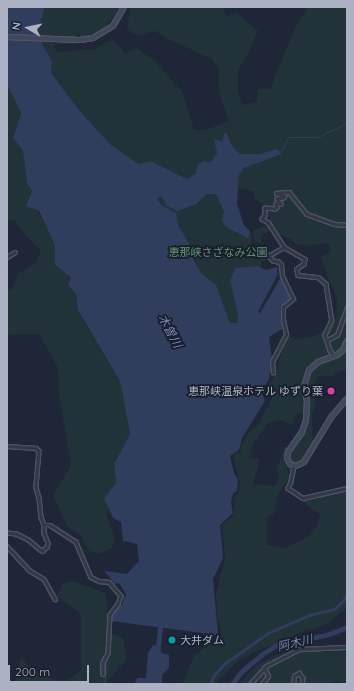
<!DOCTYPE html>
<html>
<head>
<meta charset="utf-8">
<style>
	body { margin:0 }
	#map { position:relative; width:354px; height:691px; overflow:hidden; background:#1f2637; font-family:Quicksand,"Noto Sans JP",sans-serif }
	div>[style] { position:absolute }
	.green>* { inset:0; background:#213238 }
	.water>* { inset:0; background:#303d5d }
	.pier>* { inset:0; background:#1f2637 }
	.stream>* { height:1px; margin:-0.5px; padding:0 0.5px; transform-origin:0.5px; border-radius:0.5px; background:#303d5d }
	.canal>* { height:3px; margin:-1.5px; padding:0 1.5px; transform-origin:1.5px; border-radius:1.5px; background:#303d5d }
	.river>* { height:5px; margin:-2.5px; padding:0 2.5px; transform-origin:2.5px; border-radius:2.5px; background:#303d5d }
	.roads { filter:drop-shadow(1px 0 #4d5362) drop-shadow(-1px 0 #4d5362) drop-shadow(0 1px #4d5362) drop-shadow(0 -1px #4d5362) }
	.street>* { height:2.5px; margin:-1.25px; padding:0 1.25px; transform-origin:1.25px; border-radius:1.25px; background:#323847 }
	.secondary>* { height:4px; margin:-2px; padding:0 2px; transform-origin:2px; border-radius:2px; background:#40475a }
	.dots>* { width:11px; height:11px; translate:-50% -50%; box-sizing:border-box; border:2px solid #181e2c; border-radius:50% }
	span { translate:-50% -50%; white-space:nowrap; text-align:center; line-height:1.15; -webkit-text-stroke:3.5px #181e2c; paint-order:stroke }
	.park-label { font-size:11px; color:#649575 }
	.poi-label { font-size:11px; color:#acb2c4 }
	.right { translate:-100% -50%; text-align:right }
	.left { translate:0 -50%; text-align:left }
	.water-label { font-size:12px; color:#7485ae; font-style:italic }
	.frame { position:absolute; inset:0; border:8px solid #acb2c4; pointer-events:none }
	.north { position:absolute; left:8px; top:8px; width:40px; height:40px; -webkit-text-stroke:3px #181e2c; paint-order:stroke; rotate:279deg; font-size:11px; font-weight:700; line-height:16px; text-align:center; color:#acb2c4 }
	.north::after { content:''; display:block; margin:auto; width:14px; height:18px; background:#acb2c4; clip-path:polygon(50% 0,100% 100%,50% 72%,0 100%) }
	.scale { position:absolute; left:8px; top:665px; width:81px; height:18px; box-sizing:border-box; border:2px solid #acb2c4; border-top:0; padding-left:5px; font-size:12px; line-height:14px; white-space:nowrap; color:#acb2c4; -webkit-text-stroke:3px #181e2c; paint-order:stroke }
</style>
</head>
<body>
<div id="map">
	<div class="green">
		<div style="clip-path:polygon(45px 7px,120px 7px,105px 29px,84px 37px,77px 35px,76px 44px,54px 44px,54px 48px,58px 52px,95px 49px,107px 41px,114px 40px,126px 54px,135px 47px,154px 60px,183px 93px,194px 130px,206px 130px,229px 121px,219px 93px,219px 70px,211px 58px,167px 39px,155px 31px,138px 35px,131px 32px,127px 29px,130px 7px,223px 7px,226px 16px,237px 13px,258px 31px,246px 58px,238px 70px,238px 90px,242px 105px,257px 102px,258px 89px,270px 89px,294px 30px,308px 7px,347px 7px,347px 369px,344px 371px,339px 371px,333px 376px,319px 376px,314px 384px,315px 408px,312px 414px,313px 444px,303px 459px,296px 464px,291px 463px,289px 458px,291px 450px,303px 433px,308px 413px,297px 413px,293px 425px,280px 420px,268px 423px,251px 447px,252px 459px,260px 459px,253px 484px,275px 486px,279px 477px,277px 469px,284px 447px,287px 447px,284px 459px,290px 478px,278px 494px,274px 514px,269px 515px,267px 521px,267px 545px,286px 548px,308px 537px,316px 528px,321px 515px,306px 505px,303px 501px,305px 499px,316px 495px,347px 491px,347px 608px,328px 623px,314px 629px,305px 630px,283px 642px,261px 649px,238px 661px,215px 684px,182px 684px,194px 656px,222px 634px,217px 616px,216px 593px,225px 558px,222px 525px,234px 515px,235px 496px,238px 494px,240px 483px,233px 456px,240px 452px,243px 442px,250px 431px,259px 423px,272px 398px,265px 390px,276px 374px,282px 348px,287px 336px,295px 339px,316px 336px,335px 321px,337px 314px,337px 299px,320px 257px,330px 253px,329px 245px,327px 243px,308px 246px,296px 244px,291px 239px,279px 234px,275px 228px,261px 236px,260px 239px,262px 242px,258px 243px,254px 240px,253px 231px,261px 227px,267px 227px,271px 222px,266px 206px,254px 198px,254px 191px,239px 188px,239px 175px,244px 168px,281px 154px,276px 149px,259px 154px,240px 154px,232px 146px,228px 133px,222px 141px,215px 139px,217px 153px,211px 163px,187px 179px,151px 161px,138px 164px,110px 144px,79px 110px,51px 73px,37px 34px)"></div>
		<div style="clip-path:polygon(7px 78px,8px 87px,21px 113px,13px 137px,23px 151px,27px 183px,32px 191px,26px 206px,38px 211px,55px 246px,55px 265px,71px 279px,68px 285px,76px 294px,78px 310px,120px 381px,130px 434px,114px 464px,116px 483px,104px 498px,110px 510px,106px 514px,115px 540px,112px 548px,99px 554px,89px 551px,81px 536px,67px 526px,53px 495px,71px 466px,59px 394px,57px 366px,39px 334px,7px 335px,7px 292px,12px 289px,17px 275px,37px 261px,41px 251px,29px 239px,14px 220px,7px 221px)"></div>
		<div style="clip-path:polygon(219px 189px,233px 228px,251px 232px,252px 254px,269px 251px,269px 258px,261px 263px,262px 269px,242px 323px,229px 329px,150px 200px,161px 191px)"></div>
		<div style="clip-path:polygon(72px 581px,105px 593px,111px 633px,123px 638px,127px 659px,105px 684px,14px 684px,21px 657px,33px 671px,53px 679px,66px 681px,81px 670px,81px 614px,57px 596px,62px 584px)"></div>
		<div style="clip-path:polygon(292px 646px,293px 654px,305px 651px,347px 652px,347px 684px,343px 684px,338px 680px,328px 684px,239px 684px,257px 665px)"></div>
	</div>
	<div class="water">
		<div style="clip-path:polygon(7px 7px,45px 7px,37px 34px,52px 62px,51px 73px,79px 110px,110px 144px,138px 164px,151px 161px,187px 179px,196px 173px,198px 164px,204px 161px,211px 162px,217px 153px,214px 139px,222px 141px,225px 132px,227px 133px,232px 146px,240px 154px,259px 154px,276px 149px,282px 154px,244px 168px,239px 175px,237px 204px,244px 225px,250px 231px,249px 237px,247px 238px,225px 226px,222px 220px,224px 212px,216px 194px,207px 194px,196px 204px,177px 211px,166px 205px,162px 196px,157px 199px,161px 205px,176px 213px,179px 227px,190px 245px,189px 251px,201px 273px,216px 285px,230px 323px,237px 323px,238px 315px,230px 280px,236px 268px,257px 266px,266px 270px,276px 267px,278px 268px,277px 272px,292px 298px,284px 303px,282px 307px,284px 328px,269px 337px,272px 359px,269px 379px,261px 391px,265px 401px,242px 438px,239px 450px,230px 456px,234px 473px,238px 480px,237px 491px,233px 494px,231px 502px,233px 513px,220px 525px,223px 558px,213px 579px,218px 635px,111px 621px,114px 612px,122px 604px,126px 594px,119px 583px,115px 584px,104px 571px,127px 574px,139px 561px,137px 544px,125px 541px,123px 542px,121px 522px,113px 518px,104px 498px,116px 483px,114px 464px,130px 434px,120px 381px,78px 310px,76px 294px,68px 285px,71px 278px,55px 265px,55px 246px,39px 211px,26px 206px,32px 191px,27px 183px,23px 151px,13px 138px,21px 113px,8px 87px,7px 78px)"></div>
		<div style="clip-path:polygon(153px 645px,160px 647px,162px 653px,169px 655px,169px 668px,162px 675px,162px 684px,136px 684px,135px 683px,137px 678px,146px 678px,148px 653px)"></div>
	</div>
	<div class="pier">
		<div style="clip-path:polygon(278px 274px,281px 277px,260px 313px,258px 312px)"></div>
	</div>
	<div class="stream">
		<div style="left:277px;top:151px;width:5px;rotate:-11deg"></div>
		<div style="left:282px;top:150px;width:14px;rotate:-65deg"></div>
		<div style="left:288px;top:137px;width:30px"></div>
		<div style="left:318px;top:137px;width:32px;rotate:-26deg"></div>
		<div style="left:106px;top:655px;width:31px;rotate:-86deg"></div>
		<div style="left:105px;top:684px;width:24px;rotate:-88deg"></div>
	</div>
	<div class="canal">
		<div style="left:210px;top:684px;width:10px;rotate:-66deg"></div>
		<div style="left:214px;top:675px;width:15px;rotate:-48deg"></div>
		<div style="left:224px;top:664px;width:54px;rotate:-35.2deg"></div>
		<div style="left:268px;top:633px;width:45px;rotate:-23.7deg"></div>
		<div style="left:309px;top:615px;width:26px;rotate:-13deg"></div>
		<div style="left:334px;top:609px;width:12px;rotate:-42deg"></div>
		<div style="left:343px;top:601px;width:8px;rotate:-60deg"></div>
	</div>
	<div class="river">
		<div style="left:157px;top:653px;width:31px;rotate:-83deg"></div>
		<div style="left:232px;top:684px;width:15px;rotate:-53deg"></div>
		<div style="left:241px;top:672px;width:26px;rotate:-40deg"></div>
		<div style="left:261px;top:655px;width:17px;rotate:-33deg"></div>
		<div style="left:275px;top:646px;width:55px;rotate:-12.5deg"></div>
		<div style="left:329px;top:634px;width:19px;rotate:-21deg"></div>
	</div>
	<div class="roads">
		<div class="street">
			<div style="left:276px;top:193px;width:9px;rotate:21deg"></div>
			<div style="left:284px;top:196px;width:2px;rotate:117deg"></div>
			<div style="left:283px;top:198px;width:6px;rotate:171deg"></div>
			<div style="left:277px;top:199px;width:6px;rotate:51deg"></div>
			<div style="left:281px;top:204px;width:5px;rotate:180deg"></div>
			<div style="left:276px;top:204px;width:3px;rotate:72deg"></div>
			<div style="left:277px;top:207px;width:3px;rotate:135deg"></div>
			<div style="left:275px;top:209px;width:10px;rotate:-174deg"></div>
			<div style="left:265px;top:208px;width:7px;rotate:90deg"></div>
			<div style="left:265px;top:215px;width:5px;rotate:127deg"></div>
			<div style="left:262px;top:219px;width:7px;rotate:27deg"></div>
			<div style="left:268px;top:222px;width:30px;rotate:57deg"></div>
			<div style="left:276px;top:193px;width:13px;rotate:-4deg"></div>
			<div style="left:289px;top:192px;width:28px;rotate:51deg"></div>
			<div style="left:307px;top:214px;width:29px;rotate:20deg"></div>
			<div style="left:334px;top:224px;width:13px;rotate:4deg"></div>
			<div style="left:7px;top:257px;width:9px;rotate:-32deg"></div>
			<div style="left:327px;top:340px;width:11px;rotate:-27deg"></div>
			<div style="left:337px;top:335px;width:30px;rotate:-70deg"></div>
			<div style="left:273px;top:373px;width:11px;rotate:-95deg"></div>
			<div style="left:272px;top:362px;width:31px;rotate:-63deg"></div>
			<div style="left:286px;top:334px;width:14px;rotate:-102deg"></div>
			<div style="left:283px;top:320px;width:13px;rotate:-90deg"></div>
			<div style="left:283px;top:307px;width:13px;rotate:-39deg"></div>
			<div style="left:293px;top:299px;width:25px;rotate:-116deg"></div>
			<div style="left:282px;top:276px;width:11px;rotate:-95deg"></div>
			<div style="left:281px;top:265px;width:4px;rotate:-135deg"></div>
			<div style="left:278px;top:262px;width:5px;rotate:-169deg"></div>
			<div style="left:273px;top:261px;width:7px;rotate:-135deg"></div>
			<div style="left:268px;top:256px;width:18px;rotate:-29deg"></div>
			<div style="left:284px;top:247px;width:24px;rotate:30deg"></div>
			<div style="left:305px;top:259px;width:5px;rotate:101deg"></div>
			<div style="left:304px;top:264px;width:9px;rotate:144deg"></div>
			<div style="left:297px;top:269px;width:6px;rotate:81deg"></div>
			<div style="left:298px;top:275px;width:20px;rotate:6deg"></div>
			<div style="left:318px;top:277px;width:11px;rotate:41deg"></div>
			<div style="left:326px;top:284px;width:36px;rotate:81deg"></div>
			<div style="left:332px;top:320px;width:17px;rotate:115deg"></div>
			<div style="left:325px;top:335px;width:16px;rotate:72deg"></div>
			<div style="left:330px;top:350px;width:7px;rotate:56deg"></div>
			<div style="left:7px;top:446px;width:29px;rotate:4deg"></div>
			<div style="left:36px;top:448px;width:4px;rotate:45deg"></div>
			<div style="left:39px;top:451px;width:36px;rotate:95deg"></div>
			<div style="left:36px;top:487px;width:11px;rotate:75deg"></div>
			<div style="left:39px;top:498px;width:19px;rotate:84deg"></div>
			<div style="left:41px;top:517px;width:9px;rotate:69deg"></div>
			<div style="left:44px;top:525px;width:8px;rotate:90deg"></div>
			<div style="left:44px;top:533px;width:11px;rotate:68deg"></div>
			<div style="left:48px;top:543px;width:4px;rotate:104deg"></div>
			<div style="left:47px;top:547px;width:6px;rotate:135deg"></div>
			<div style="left:43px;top:551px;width:3px;rotate:-162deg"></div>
			<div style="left:40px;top:550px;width:16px;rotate:-140deg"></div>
			<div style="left:28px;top:540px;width:13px;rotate:-153deg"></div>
			<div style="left:16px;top:534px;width:9px;rotate:-174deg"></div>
			<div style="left:294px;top:466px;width:16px;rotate:101deg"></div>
			<div style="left:291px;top:482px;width:7px;rotate:117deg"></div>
			<div style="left:288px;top:488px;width:18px;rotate:34deg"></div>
			<div style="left:303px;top:498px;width:45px;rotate:-12.8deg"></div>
			<div style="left:44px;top:525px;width:6px"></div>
			<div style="left:50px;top:525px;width:31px;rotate:33deg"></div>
			<div style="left:76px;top:542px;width:38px;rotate:67deg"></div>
			<div style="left:91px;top:577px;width:9px;rotate:27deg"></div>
			<div style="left:99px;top:581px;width:10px;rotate:6deg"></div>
			<div style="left:109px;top:582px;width:18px;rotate:49deg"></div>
			<div style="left:121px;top:596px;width:9px;rotate:111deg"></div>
			<div style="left:118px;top:604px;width:14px;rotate:126deg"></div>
			<div style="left:110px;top:615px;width:38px;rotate:93deg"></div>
			<div style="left:108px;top:653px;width:11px;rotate:117deg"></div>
			<div style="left:103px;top:663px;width:11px;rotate:90deg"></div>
			<div style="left:7px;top:546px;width:33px;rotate:47deg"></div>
			<div style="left:29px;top:570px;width:17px;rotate:31deg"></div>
			<div style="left:44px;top:579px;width:23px;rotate:61deg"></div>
			<div style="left:250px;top:684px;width:24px;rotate:-48deg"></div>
			<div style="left:266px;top:666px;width:38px;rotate:-27deg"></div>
			<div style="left:300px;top:649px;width:47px;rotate:-2.4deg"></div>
			<div style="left:262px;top:684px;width:10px;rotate:-53deg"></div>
			<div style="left:268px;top:676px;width:9px;rotate:-117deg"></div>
			<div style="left:293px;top:684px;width:8px;rotate:-83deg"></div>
			<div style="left:294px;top:676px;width:6px;rotate:-31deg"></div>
			<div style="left:299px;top:673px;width:6px;rotate:51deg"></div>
			<div style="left:303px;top:678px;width:6px;rotate:99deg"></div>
		</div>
		<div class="secondary">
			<div style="left:7px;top:37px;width:73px;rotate:2.4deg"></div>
			<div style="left:80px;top:40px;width:13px;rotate:-9deg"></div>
			<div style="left:93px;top:38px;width:23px;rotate:-31deg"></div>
			<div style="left:113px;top:26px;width:22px;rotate:-60deg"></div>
			<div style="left:347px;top:341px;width:10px;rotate:114deg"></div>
			<div style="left:343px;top:350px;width:8px;rotate:140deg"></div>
			<div style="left:337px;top:355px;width:20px;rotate:160deg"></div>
			<div style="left:318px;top:362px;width:12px;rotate:138deg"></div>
			<div style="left:309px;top:370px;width:17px;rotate:107deg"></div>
			<div style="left:304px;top:386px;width:15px;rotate:79deg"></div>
			<div style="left:307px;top:401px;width:19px;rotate:93deg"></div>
			<div style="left:306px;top:420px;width:13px;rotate:108deg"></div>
			<div style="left:302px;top:432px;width:24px;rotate:125deg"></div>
			<div style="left:288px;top:452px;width:6px;rotate:99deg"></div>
			<div style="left:287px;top:458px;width:7px;rotate:63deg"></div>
			<div style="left:290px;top:464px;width:6px;rotate:18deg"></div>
			<div style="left:296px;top:466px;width:9px;rotate:-27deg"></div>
			<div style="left:304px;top:462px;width:54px;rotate:-58.7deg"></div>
			<div style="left:332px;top:416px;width:23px;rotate:-49deg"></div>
		</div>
	</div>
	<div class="dots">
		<div style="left:331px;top:391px;background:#d1479c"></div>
		<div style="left:172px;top:640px;background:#0f9aa8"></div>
	</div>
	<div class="park-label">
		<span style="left:218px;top:252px">恵那峡さざなみ公園</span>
	</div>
	<div class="poi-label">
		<span class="right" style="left:323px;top:391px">恵那峡温泉ホテル ゆずり葉</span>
		<span class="left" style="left:180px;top:640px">大井ダム</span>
	</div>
	<div class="water-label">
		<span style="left:170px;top:331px;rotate:62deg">木曽川</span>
		<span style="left:295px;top:643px;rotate:-14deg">阿木川</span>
	</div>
	<div class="frame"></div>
	<div class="north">N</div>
	<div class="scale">200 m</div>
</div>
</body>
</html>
